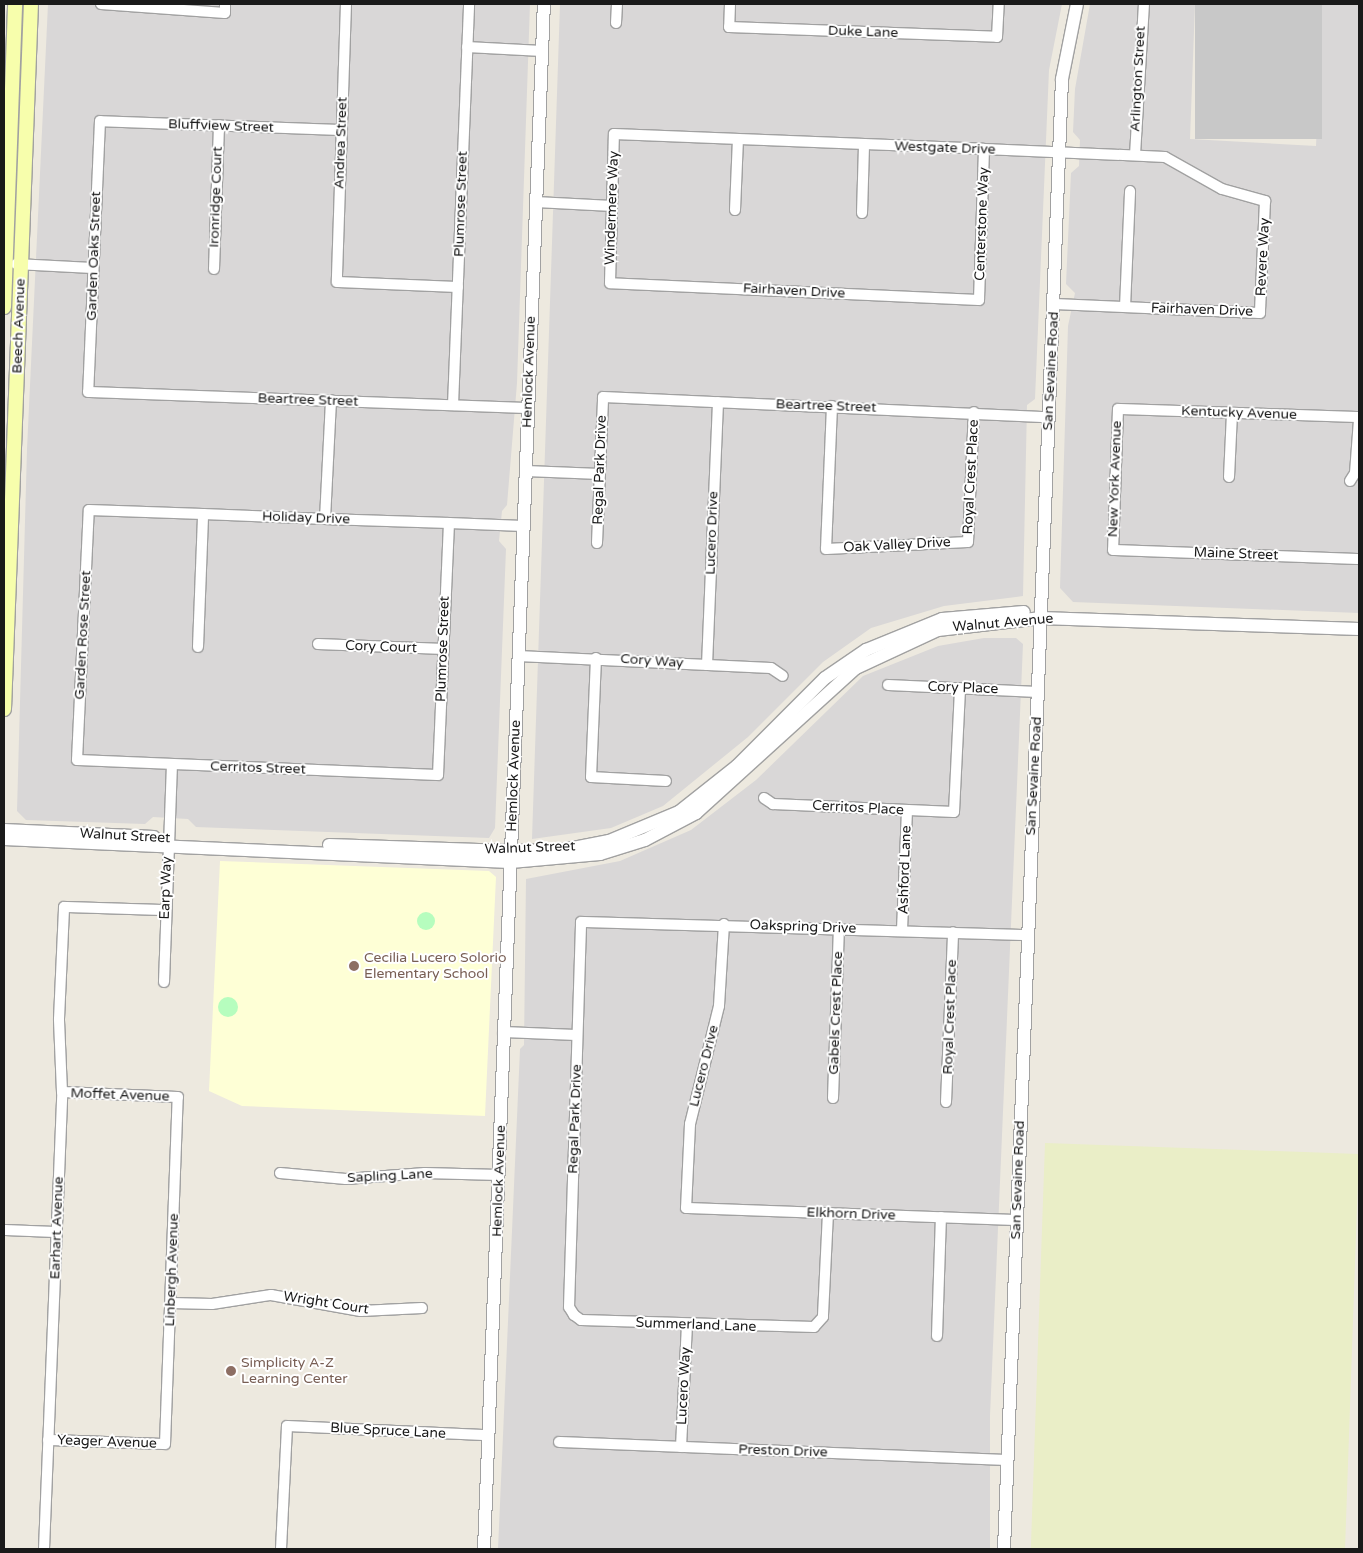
<!DOCTYPE html>
<html>
<head>
<meta charset="utf-8">
<style>
	body { margin:0 }
	#map { position:relative; width:1363px; height:1553px; overflow:hidden; background:#ede9df; font-family:"Varela Round",sans-serif }
	div>[style] { position:absolute }
	.residential>* { inset:0; background:#d9d7d7 }
	.education>* { inset:0; background:#feffd6 }
	.religious>* { inset:0; background:#c8c8c8; transform-origin:0 0 }
	.farmland>* { inset:0; background:#eaeec7; transform-origin:0 0 }
	.park>* { inset:0; background:#b6fdbe }
	.round { border-radius:50% }
	.roads { filter:drop-shadow(1px 0 #a1a1a1) drop-shadow(-1px 0 #a1a1a1) drop-shadow(0 1px #a1a1a1) drop-shadow(0 -1px #a1a1a1) }
	.minor>* { height:10px; margin:-5px; padding:0 5px; transform-origin:5px; border-radius:5px; background:#fff }
	.tertiary>* { height:12px; margin:-6px; padding:0 6px; transform-origin:6px; border-radius:6px; background:#fff }
	.secondary>* { height:14px; margin:-7px; padding:0 7px; transform-origin:7px; border-radius:7px; background:#f7feac }
	.dots>* { width:14px; height:14px; translate:-50% -50%; box-sizing:border-box; border:2px solid #fff; border-radius:50% }
	span { translate:-50% -50%; white-space:nowrap; text-align:center; line-height:1.15; -webkit-text-stroke:4px #fff; paint-order:stroke }
	.street-label { font-size:14px; color:#1a1a1a }
	.education-label { font-size:14px; color:#785e54 }
	.left { translate:0 -50%; text-align:left }
	.frame { position:absolute; inset:0; border:5px solid #1a1a1a; pointer-events:none }
</style>
</head>
<body>
<div id="map">
	<div class="residential">
		<div style="clip-path:polygon(48px 4px,530px 4px,517px 383px,507px 505px,502px 511px,499px 541px,506px 549px,495px 828px,489px 838px,196px 827px,188px 819px,153px 817px,145px 824px,26px 820px,17px 811px,27px 449px)"></div>
		<div style="clip-path:polygon(560px 4px,1062px 4px,1049px 70px,1035px 399px,1027px 405px,1023px 596px,944px 606px,871px 628px,823px 662px,748px 737px,663px 806px,611px 828px,532px 839px)"></div>
		<div style="clip-path:polygon(1090px 4px,1195px 4px,1190px 139px,1316px 146px,1322px 4px,1359px 4px,1359px 613px,1073px 602px,1060px 588px,1068px 326px,1075px 293px,1066px 284px,1071px 173px,1079px 166px,1080px 140px,1073px 132px,1075px 89px)"></div>
		<div style="clip-path:polygon(984px 638px,1016px 638px,1023px 644px,990px 1416px,990px 1549px,498px 1549px,520px 1049px,524px 1045px,526px 879px,620px 861px,691px 830px,756px 780px,863px 676px,938px 646px)"></div>
	</div>
	<div class="education">
		<div style="clip-path:polygon(220px 861px,489px 871px,496px 877px,485px 1116px,242px 1106px,209px 1091px)"></div>
	</div>
	<div class="religious">
		<div style="left:1195px;top:4px;width:127px;height:135px"></div>
	</div>
	<div class="farmland">
		<div style="left:1045px;top:1143px;width:314px;height:406px;rotate:2deg"></div>
	</div>
	<div class="park">
		<div class="round" style="left:417px;top:912px;width:18px;height:18px"></div>
		<div class="round" style="left:218px;top:997px;width:20px;height:20px"></div>
	</div>
	<div class="roads">
		<div class="minor">
			<div style="left:101px;top:4px;width:124px;rotate:4.2deg"></div>
			<div style="left:225px;top:13px;width:9px;rotate:-90deg"></div>
			<div style="left:346px;top:4px;width:278px;rotate:91.9deg"></div>
			<div style="left:337px;top:282px;width:121px;rotate:2.4deg"></div>
			<div style="left:730px;top:4px;width:23px;rotate:92deg"></div>
			<div style="left:729px;top:27px;width:268px;rotate:2.1deg"></div>
			<div style="left:997px;top:37px;width:33px;rotate:-87deg"></div>
			<div style="left:616px;top:23px;width:19px;rotate:-87deg"></div>
			<div style="left:467px;top:47px;width:75px;rotate:3.1deg"></div>
			<div style="left:342px;top:130px;width:242px;rotate:-177.9deg"></div>
			<div style="left:100px;top:121px;width:271px;rotate:92.5deg"></div>
			<div style="left:88px;top:392px;width:440px;rotate:2.1deg"></div>
			<div style="left:984px;top:149px;width:151px;rotate:91.9deg"></div>
			<div style="left:979px;top:300px;width:369px;rotate:-177.4deg"></div>
			<div style="left:610px;top:283px;width:149px;rotate:-88.5deg"></div>
			<div style="left:614px;top:134px;width:370px;rotate:2.3deg"></div>
			<div style="left:984px;top:149px;width:181px;rotate:2.5deg"></div>
			<div style="left:1165px;top:157px;width:65px;rotate:29.3deg"></div>
			<div style="left:1222px;top:189px;width:45px;rotate:15.6deg"></div>
			<div style="left:1265px;top:201px;width:112px;rotate:92.6deg"></div>
			<div style="left:1260px;top:313px;width:206px;rotate:-177.5deg"></div>
			<div style="left:1135px;top:155px;width:151px;rotate:-86.6deg"></div>
			<div style="left:536px;top:202px;width:76px;rotate:3deg"></div>
			<div style="left:735px;top:210px;width:71px;rotate:-87.6deg"></div>
			<div style="left:862px;top:213px;width:69px;rotate:-88.3deg"></div>
			<div style="left:16px;top:264px;width:76px;rotate:3deg"></div>
			<div style="left:214px;top:269px;width:144px;rotate:-88deg"></div>
			<div style="left:1125px;top:307px;width:116px;rotate:-87.5deg"></div>
			<div style="left:453px;top:405px;width:401px;rotate:-87.7deg"></div>
			<div style="left:832px;top:406px;width:143px;rotate:92.4deg"></div>
			<div style="left:826px;top:549px;width:142px;rotate:-2.8deg"></div>
			<div style="left:968px;top:542px;width:130px;rotate:-87.4deg"></div>
			<div style="left:1359px;top:417px;width:241px;rotate:-178.1deg"></div>
			<div style="left:1118px;top:409px;width:141px;rotate:92deg"></div>
			<div style="left:1113px;top:550px;width:246px;rotate:2.1deg"></div>
			<div style="left:526px;top:471px;width:74px;rotate:2.3deg"></div>
			<div style="left:1229px;top:477px;width:64px;rotate:-87.3deg"></div>
			<div style="left:1350px;top:481px;width:9px;rotate:-58deg"></div>
			<div style="left:1355px;top:473px;width:53px;rotate:-85.7deg"></div>
			<div style="left:325px;top:519px;width:119px;rotate:-87.1deg"></div>
			<div style="left:449px;top:523px;width:252px;rotate:92.5deg"></div>
			<div style="left:438px;top:775px;width:361px;rotate:-177.6deg"></div>
			<div style="left:77px;top:760px;width:250px;rotate:-87.3deg"></div>
			<div style="left:89px;top:510px;width:114px;rotate:2deg"></div>
			<div style="left:203px;top:514px;width:122px;rotate:2.3deg"></div>
			<div style="left:325px;top:519px;width:124px;rotate:1.8deg"></div>
			<div style="left:449px;top:523px;width:74px;rotate:2.3deg"></div>
			<div style="left:597px;top:543px;width:146px;rotate:-87.6deg"></div>
			<div style="left:603px;top:397px;width:445px;rotate:2.6deg"></div>
			<div style="left:318px;top:644px;width:126px;rotate:2.3deg"></div>
			<div style="left:198px;top:647px;width:133px;rotate:-87.8deg"></div>
			<div style="left:518px;top:656px;width:253px;rotate:2.7deg"></div>
			<div style="left:771px;top:668px;width:14px;rotate:34deg"></div>
			<div style="left:596px;top:658px;width:119px;rotate:92.4deg"></div>
			<div style="left:591px;top:777px;width:75px;rotate:3.1deg"></div>
			<div style="left:707px;top:665px;width:263px;rotate:-87.6deg"></div>
			<div style="left:888px;top:685px;width:150px;rotate:2.7deg"></div>
			<div style="left:764px;top:798px;width:11px;rotate:34deg"></div>
			<div style="left:773px;top:804px;width:181px;rotate:2.5deg"></div>
			<div style="left:954px;top:812px;width:124px;rotate:-87.2deg"></div>
			<div style="left:724px;top:924px;width:82px;rotate:93.5deg"></div>
			<div style="left:719px;top:1006px;width:122px;rotate:103.8deg"></div>
			<div style="left:690px;top:1124px;width:84px;rotate:92.7deg"></div>
			<div style="left:686px;top:1208px;width:331px;rotate:2.1deg"></div>
			<div style="left:902px;top:930px;width:120px;rotate:-87.6deg"></div>
			<div style="left:164px;top:982px;width:217px;rotate:-87.9deg"></div>
			<div style="left:503px;top:1032px;width:74px;rotate:2.3deg"></div>
			<div style="left:833px;top:1098px;width:170px;rotate:-88deg"></div>
			<div style="left:946px;top:1102px;width:170px;rotate:-87.6deg"></div>
			<div style="left:280px;top:1173px;width:66px;rotate:5.2deg"></div>
			<div style="left:346px;top:1179px;width:79px;rotate:-4.3deg"></div>
			<div style="left:425px;top:1173px;width:74px;rotate:1.5deg"></div>
			<div style="left:828px;top:1213px;width:104px;rotate:92.8deg"></div>
			<div style="left:823px;top:1317px;width:13px;rotate:132deg"></div>
			<div style="left:814px;top:1327px;width:233px;rotate:-178.3deg"></div>
			<div style="left:581px;top:1320px;width:9px;rotate:-144deg"></div>
			<div style="left:574px;top:1315px;width:9px;rotate:-122deg"></div>
			<div style="left:569px;top:1307px;width:385px;rotate:-88.2deg"></div>
			<div style="left:581px;top:922px;width:445px;rotate:1.7deg"></div>
			<div style="left:4px;top:1230px;width:52px;rotate:2.2deg"></div>
			<div style="left:171px;top:1303px;width:41px;rotate:1.4deg"></div>
			<div style="left:212px;top:1304px;width:60px;rotate:-8.7deg"></div>
			<div style="left:271px;top:1295px;width:91px;rotate:10.1deg"></div>
			<div style="left:361px;top:1311px;width:61px;rotate:-2.8deg"></div>
			<div style="left:937px;top:1336px;width:119px;rotate:-88.1deg"></div>
			<div style="left:48px;top:1440px;width:117px;rotate:2deg"></div>
			<div style="left:165px;top:1444px;width:347px;rotate:-87.9deg"></div>
			<div style="left:178px;top:1097px;width:116px;rotate:-177.5deg"></div>
			<div style="left:559px;top:1442px;width:449px;rotate:2.3deg"></div>
			<div style="left:681px;top:1447px;width:122px;rotate:-87.2deg"></div>
			<div style="left:44px;top:1549px;width:457px;rotate:-87.7deg"></div>
			<div style="left:62px;top:1092px;width:73px;rotate:-92.4deg"></div>
			<div style="left:59px;top:1019px;width:112px;rotate:-87.4deg"></div>
			<div style="left:64px;top:907px;width:101px;rotate:1.7deg"></div>
			<div style="left:281px;top:1549px;width:123px;rotate:-87.2deg"></div>
			<div style="left:287px;top:1426px;width:202px;rotate:2.6deg"></div>
		</div>
		<div class="tertiary">
			<div style="left:4px;top:830px;width:150px;rotate:2.7deg"></div>
			<div style="left:4px;top:839px;width:508px;rotate:2.6deg"></div>
			<div style="left:511px;top:862px;width:89px;rotate:-5.1deg"></div>
			<div style="left:600px;top:854px;width:47px;rotate:-17.3deg"></div>
			<div style="left:645px;top:840px;width:58px;rotate:-27.9deg"></div>
			<div style="left:696px;top:813px;width:216px;rotate:-42.2deg"></div>
			<div style="left:856px;top:668px;width:90px;rotate:-24.9deg"></div>
			<div style="left:938px;top:630px;width:104px;rotate:-6.6deg"></div>
			<div style="left:1041px;top:618px;width:318px;rotate:2deg"></div>
			<div style="left:329px;top:845px;width:182px;rotate:1.9deg"></div>
			<div style="left:511px;top:851px;width:52px;rotate:-1.1deg"></div>
			<div style="left:563px;top:850px;width:47px;rotate:-11.1deg"></div>
			<div style="left:609px;top:841px;width:76px;rotate:-22.5deg"></div>
			<div style="left:679px;top:812px;width:74px;rotate:-38.4deg"></div>
			<div style="left:737px;top:766px;width:124px;rotate:-45deg"></div>
			<div style="left:825px;top:678px;width:50px;rotate:-34.3deg"></div>
			<div style="left:866px;top:650px;width:82px;rotate:-22.2deg"></div>
			<div style="left:942px;top:619px;width:82px;rotate:-4.9deg"></div>
			<div style="left:484px;top:1549px;width:1546px;rotate:-87.78deg"></div>
			<div style="left:1004px;top:1549px;width:1471px;rotate:-87.74deg"></div>
			<div style="left:1062px;top:79px;width:76px;rotate:-78.7deg"></div>
		</div>
		<div class="secondary">
			<div style="left:4px;top:307px;width:303px;rotate:-87.9deg"></div>
			<div style="left:4px;top:709px;width:706px;rotate:-87.81deg"></div>
		</div>
	</div>
	<div class="dots">
		<div style="left:354px;top:966px;background:#8d6e63"></div>
		<div style="left:231px;top:1371px;background:#8d6e63"></div>
	</div>
	<div class="street-label">
		<span style="left:863px;top:32px;rotate:2deg">Duke Lane</span>
		<span style="left:1138px;top:79px;rotate:-87deg">Arlington Street</span>
		<span style="left:221px;top:126px;rotate:2deg">Bluffview Street</span>
		<span style="left:341px;top:143px;rotate:-88deg">Andrea Street</span>
		<span style="left:945px;top:148px;rotate:2deg">Westgate Drive</span>
		<span style="left:216px;top:197px;rotate:-88deg">Ironridge Court</span>
		<span style="left:461px;top:204px;rotate:-88deg">Plumrose Street</span>
		<span style="left:612px;top:208px;rotate:-88deg">Windermere Way</span>
		<span style="left:982px;top:224px;rotate:-88deg">Centerstone Way</span>
		<span style="left:94px;top:256px;rotate:-88deg">Garden Oaks Street</span>
		<span style="left:1263px;top:257px;rotate:-87deg">Revere Way</span>
		<span style="left:794px;top:291px;rotate:3deg">Fairhaven Drive</span>
		<span style="left:1202px;top:310px;rotate:2deg">Fairhaven Drive</span>
		<span style="left:19px;top:326px;rotate:-88deg">Beech Avenue</span>
		<span style="left:1051px;top:371px;rotate:-87deg">San Sevaine Road</span>
		<span style="left:529px;top:372px;rotate:-88deg">Hemlock Avenue</span>
		<span style="left:308px;top:400px;rotate:2deg">Beartree Street</span>
		<span style="left:826px;top:406px;rotate:2deg">Beartree Street</span>
		<span style="left:1239px;top:413px;rotate:2deg">Kentucky Avenue</span>
		<span style="left:600px;top:470px;rotate:-88deg">Regal Park Drive</span>
		<span style="left:971px;top:477px;rotate:-87deg">Royal Crest Place</span>
		<span style="left:1115px;top:479px;rotate:-88deg">New York Avenue</span>
		<span style="left:306px;top:518px;rotate:2deg">Holiday Drive</span>
		<span style="left:712px;top:533px;rotate:-88deg">Lucero Drive</span>
		<span style="left:897px;top:545px;rotate:-3deg">Oak Valley Drive</span>
		<span style="left:1236px;top:554px;rotate:2deg">Maine Street</span>
		<span style="left:1003px;top:623px;rotate:-5deg">Walnut Avenue</span>
		<span style="left:83px;top:635px;rotate:-87deg">Garden Rose Street</span>
		<span style="left:381px;top:647px;rotate:2deg">Cory Court</span>
		<span style="left:443px;top:649px;rotate:-88deg">Plumrose Street</span>
		<span style="left:652px;top:661px;rotate:4deg">Cory Way</span>
		<span style="left:963px;top:688px;rotate:2deg">Cory Place</span>
		<span style="left:258px;top:768px;rotate:2deg">Cerritos Street</span>
		<span style="left:514px;top:776px;rotate:-88deg">Hemlock Avenue</span>
		<span style="left:1034px;top:776px;rotate:-87deg">San Sevaine Road</span>
		<span style="left:858px;top:808px;rotate:3deg">Cerritos Place</span>
		<span style="left:125px;top:836px;rotate:3deg">Walnut Street</span>
		<span style="left:530px;top:848px;rotate:-2deg">Walnut Street</span>
		<span style="left:905px;top:870px;rotate:-88deg">Ashford Lane</span>
		<span style="left:166px;top:888px;rotate:-88deg">Earp Way</span>
		<span style="left:803px;top:927px;rotate:2deg">Oakspring Drive</span>
		<span style="left:836px;top:1013px;rotate:-88deg">Gabels Crest Place</span>
		<span style="left:950px;top:1017px;rotate:-88deg">Royal Crest Place</span>
		<span style="left:704px;top:1066px;rotate:-76deg">Lucero Drive</span>
		<span style="left:120px;top:1095px;rotate:2deg">Moffet Avenue</span>
		<span style="left:575px;top:1119px;rotate:-88deg">Regal Park Drive</span>
		<span style="left:390px;top:1176px;rotate:-3deg">Sapling Lane</span>
		<span style="left:1018px;top:1180px;rotate:-88deg">San Sevaine Road</span>
		<span style="left:499px;top:1181px;rotate:-88deg">Hemlock Avenue</span>
		<span style="left:851px;top:1214px;rotate:2deg">Elkhorn Drive</span>
		<span style="left:57px;top:1228px;rotate:-88deg">Earhart Avenue</span>
		<span style="left:172px;top:1270px;rotate:-88deg">Linbergh Avenue</span>
		<span style="left:326px;top:1303px;rotate:9deg">Wright Court</span>
		<span style="left:696px;top:1325px;rotate:2deg">Summerland Lane</span>
		<span style="left:684px;top:1386px;rotate:-87deg">Lucero Way</span>
		<span style="left:388px;top:1431px;rotate:3deg">Blue Spruce Lane</span>
		<span style="left:107px;top:1442px;rotate:2deg">Yeager Avenue</span>
		<span style="left:783px;top:1451px;rotate:2deg">Preston Drive</span>
	</div>
	<div class="education-label">
		<span class="left" style="left:364px;top:966px">Cecilia Lucero Solorio<br>Elementary School</span>
		<span class="left" style="left:241px;top:1371px">Simplicity A-Z<br>Learning Center</span>
	</div>
	<div class="frame"></div>
</div>
</body>
</html>
